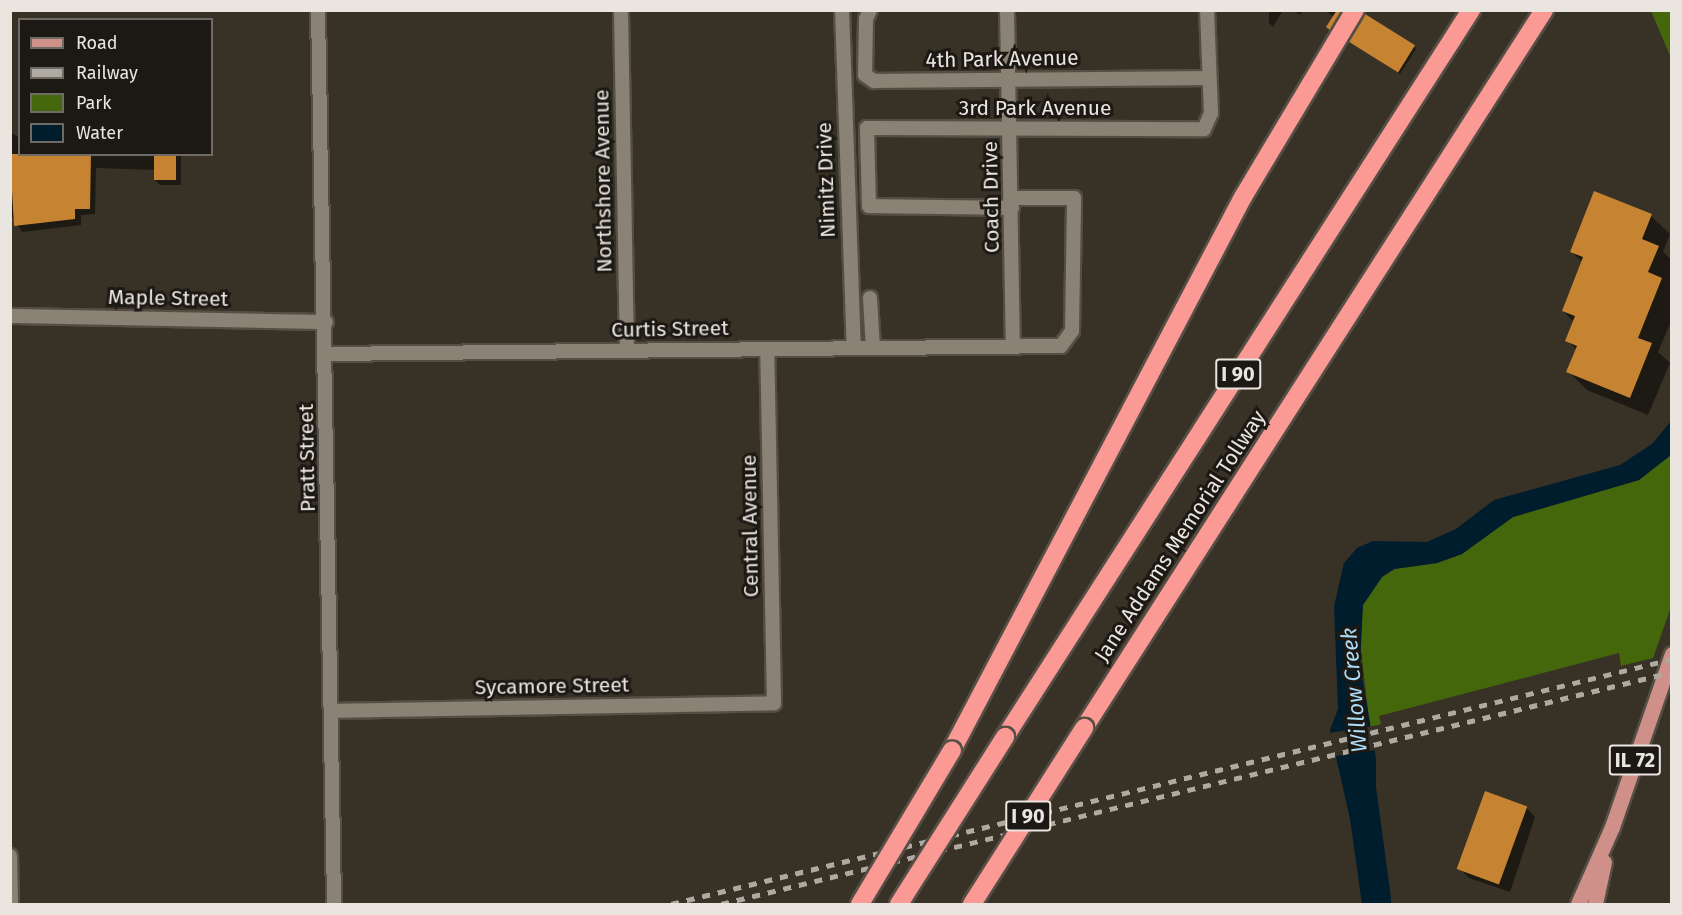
<!DOCTYPE html>
<html>
<head>
<meta charset="utf-8">
<style>
	body { margin:0 }
	#map { position:relative; width:1682px; height:915px; overflow:hidden; background:#383126; font-family:"Fira Sans",sans-serif }
	div>[style] { position:absolute }
	.green>* { inset:0; background:#44670b }
	.water>* { inset:0; background:#001d2d }
	.pier>* { inset:0; background:#383126; transform-origin:0 0 }
	.shadow>* { inset:0; background:#0007 }
	.building>* { inset:0; background:#c68433; transform-origin:0 0 }
	.roads { filter:drop-shadow(2px 0 #544e44) drop-shadow(-2px 0 #544e44) drop-shadow(0 2px #544e44) drop-shadow(0 -2px #544e44) }
	.street>* { height:14px; margin:-7px; padding:0 7px; transform-origin:7px; border-radius:7px; background:#8a8275 }
	.primary>* { height:15px; margin:-7.5px; padding:0 7.5px; transform-origin:7.5px; border-radius:7.5px; background:#ce9088 }
	.highway>* { height:18px; margin:-9px; padding:0 9px; transform-origin:9px; border-radius:9px; background:#fb9995 }
	.rail>* { height:4.5px; margin-top:-2.25px; transform-origin:0; background:repeating-linear-gradient(90deg,#aea9a1 0 8px,transparent 0 16px) }
	.bridges { filter:drop-shadow(2px 0 #544e44) drop-shadow(-2px 0 #544e44) drop-shadow(0 2px #544e44) drop-shadow(0 -2px #544e44) }
	.highway-bridge>* { height:18px; margin:-9px; padding:0 9px; transform-origin:9px; border-radius:9px; background:#fb9995 }
	span { translate:-50% -50%; white-space:nowrap; text-align:center; line-height:1.15; -webkit-text-stroke:6px #1c1914; paint-order:stroke }
	.shield-label span { padding:2px 4px; background:#1c1914; border:2px solid; border-radius:4px; -webkit-text-stroke-width:0 }
	.shield-label { font-size:20px; color:#eae6df; font-weight:700 }
	.street-label { font-size:21px; color:#eae6df }
	.water-label { font-size:22px; color:#acdbf6; font-style:italic }
	.frame { position:absolute; inset:0; border:12px solid #eae6df; pointer-events:none }
	.legend { position:absolute; left:18px; top:18px; width:195px; height:138px; box-sizing:border-box; background:#1c1914; border:2px solid #6e6b65; margin:0; padding:8px 10px; list-style:none; font-size:18px; color:#eae6df }
	.legend li { display:flex; align-items:center; gap:12px; height:30px }
	.legend b { width:30px; border:2px solid #6e6b65 }
</style>
</head>
<body>
<div id="map">
	<div class="green">
		<div style="clip-path:polygon(1651px 11px,1671px 11px,1671px 58px)"></div>
		<div style="clip-path:polygon(1671px 455px,1671px 607px,1653px 658px,1621px 666px,1619px 653px,1379px 716px,1381px 724px,1370px 727px,1359px 634px,1363px 605px,1382px 577px,1395px 569px,1437px 563px,1462px 554px,1513px 517px,1639px 480px)"></div>
	</div>
	<div class="water">
		<div style="clip-path:polygon(1671px 421px,1671px 455px,1639px 480px,1513px 517px,1462px 554px,1437px 563px,1394px 569px,1382px 577px,1363px 605px,1360px 665px,1376px 758px,1376px 787px,1391px 898px,1391px 904px,1362px 904px,1350px 819px,1330px 730px,1338px 709px,1334px 606px,1344px 563px,1357px 548px,1373px 541px,1427px 542px,1456px 529px,1494px 500px,1620px 465px,1652px 444px)"></div>
	</div>
	<div class="pier">
		<div style="left:1373px;top:726px;width:24px;height:45px;rotate:81deg"></div>
	</div>
	<div class="shadow">
		<div style="clip-path:polygon(1269px 10px,1283px 10px,1273px 27px,1269px 23px)"></div>
		<div style="clip-path:polygon(1293px 10px,1303px 10px,1300px 15px)"></div>
		<div style="clip-path:polygon(1324px 10px,1350px 10px,1333px 32px,1328px 27px,1334px 17px)"></div>
		<div style="clip-path:polygon(1354px 44px,1414px 46px,1416px 49px,1400px 74px)"></div>
		<div style="clip-path:polygon(10px 132px,20px 138px,20px 154px,181px 154px,181px 185px,160px 185px,154px 179px,155px 170px,96px 168px,95px 214px,81px 215px,81px 225px,22px 232px,10px 214px)"></div>
		<div style="clip-path:polygon(1595px 193px,1651px 216px,1670px 234px,1663px 252px,1672px 260px,1672px 319px,1658px 352px,1670px 363px,1648px 415px,1587px 390px,1568px 371px,1577px 350px,1567px 340px,1574px 322px,1563px 311px,1583px 263px,1571px 251px)"></div>
		<div style="clip-path:polygon(1526px 807px,1535px 817px,1510px 892px,1469px 878px,1460px 869px)"></div>
	</div>
	<div class="building">
		<div style="clip-path:polygon(1337px 10px,1342px 10px,1330px 30px,1326px 27px)"></div>
		<div style="left:1365px;top:14px;width:59px;height:32px;rotate:32deg"></div>
		<div style="clip-path:polygon(10px 154px,91px 154px,90px 209px,75px 209px,75px 219px,14px 226px)"></div>
		<div style="left:154px;top:154px;width:22px;height:26px"></div>
		<div style="clip-path:polygon(1594px 191px,1652px 214px,1642px 239px,1659px 246px,1648px 272px,1662px 278px,1638px 338px,1652px 343px,1630px 398px,1566px 372px,1577px 346px,1565px 341px,1575px 316px,1562px 311px,1583px 257px,1570px 252px)"></div>
		<div style="left:1485px;top:791px;width:45px;height:83px;rotate:20deg"></div>
	</div>
	<div class="roads">
		<div class="street">
			<div style="left:318px;top:10px;width:894px;rotate:88.97deg"></div>
			<div style="left:621px;top:10px;width:340px;rotate:89deg"></div>
			<div style="left:842px;top:10px;width:338px;rotate:88deg"></div>
			<div style="left:870px;top:10px;width:10px;rotate:114deg"></div>
			<div style="left:866px;top:19px;width:56px;rotate:91deg"></div>
			<div style="left:865px;top:75px;width:11px;rotate:34deg"></div>
			<div style="left:874px;top:81px;width:334px;rotate:-0.5deg"></div>
			<div style="left:1007px;top:10px;width:337px;rotate:89deg"></div>
			<div style="left:1012px;top:208px;width:143px;rotate:-179.2deg"></div>
			<div style="left:869px;top:206px;width:78px;rotate:-91.5deg"></div>
			<div style="left:867px;top:128px;width:337px;rotate:0.2deg"></div>
			<div style="left:1204px;top:129px;width:17px;rotate:-66deg"></div>
			<div style="left:1211px;top:113px;width:103px;rotate:-92.2deg"></div>
			<div style="left:870px;top:298px;width:50px;rotate:86.6deg"></div>
			<div style="left:10px;top:316px;width:316px;rotate:1.1deg"></div>
			<div style="left:326px;top:354px;width:735px;rotate:-0.62deg"></div>
			<div style="left:1061px;top:346px;width:19px;rotate:-54deg"></div>
			<div style="left:1072px;top:331px;width:133px;rotate:-89.1deg"></div>
			<div style="left:1074px;top:198px;width:62px;rotate:180deg"></div>
			<div style="left:332px;top:711px;width:442px;rotate:-1deg"></div>
			<div style="left:774px;top:703px;width:354px;rotate:-91.1deg"></div>
			<div style="left:10px;top:856px;width:48px;rotate:88.8deg"></div>
		</div>
		<div class="primary">
			<div style="left:1578px;top:904px;width:84px;rotate:-66.2deg"></div>
			<div style="left:1612px;top:827px;width:183px;rotate:-70.9deg"></div>
			<div style="left:1595px;top:904px;width:43px;rotate:-77.9deg"></div>
		</div>
		<div class="highway">
			<div style="left:1084px;top:728px;width:853px;rotate:-57.35deg"></div>
			<div style="left:1005px;top:737px;width:864px;rotate:-57.34deg"></div>
			<div style="left:952px;top:750px;width:625px;rotate:-62.25deg"></div>
			<div style="left:1243px;top:197px;width:218px;rotate:-59.1deg"></div>
		</div>
	</div>
	<div class="rail">
		<div style="left:671px;top:904px;width:1031px;rotate:-13.75deg"></div>
		<div style="left:721px;top:904px;width:979px;rotate:-13.71deg"></div>
	</div>
	<div class="bridges">
		<div class="highway-bridge">
			<div style="left:860px;top:904px;width:179px;rotate:-59.1deg"></div>
			<div style="left:899px;top:904px;width:198px;rotate:-57.6deg"></div>
			<div style="left:972px;top:904px;width:209px;rotate:-57.5deg"></div>
		</div>
	</div>
	<div class="shield-label">
		<span style="left:1238px;top:374px">I 90</span>
		<span style="left:1635px;top:760px">IL 72</span>
		<span style="left:1028px;top:816px">I 90</span>
	</div>
	<div class="street-label">
		<span style="left:1002px;top:59px;rotate:-1deg">4th Park Avenue</span>
		<span style="left:1035px;top:108px">3rd Park Avenue</span>
		<span style="left:826px;top:180px;rotate:-92deg">Nimitz Drive</span>
		<span style="left:603px;top:181px;rotate:-91deg">Northshore Avenue</span>
		<span style="left:991px;top:197px;rotate:-91deg">Coach Drive</span>
		<span style="left:168px;top:298px;rotate:1deg">Maple Street</span>
		<span style="left:670px;top:329px;rotate:-1deg">Curtis Street</span>
		<span style="left:307px;top:458px;rotate:-91deg">Pratt Street</span>
		<span style="left:750px;top:526px;rotate:-91deg">Central Avenue</span>
		<span style="left:1180px;top:536px;rotate:-57deg">Jane Addams Memorial Tollway</span>
		<span style="left:552px;top:686px;rotate:-1deg">Sycamore Street</span>
	</div>
	<div class="water-label">
		<span style="left:1354px;top:690px;rotate:-95deg">Willow Creek</span>
	</div>
	<div class="frame"></div>
	<ul class="legend">
	<li><b style="height:8px;background:#ce9088"></b>Road</li>
	<li><b style="height:8px;background:#aea9a1"></b>Railway</li>
	<li><b style="height:16px;background:#44670b"></b>Park</li>
	<li><b style="height:16px;background:#001d2d"></b>Water</li>
	</ul>
</div>
</body>
</html>
